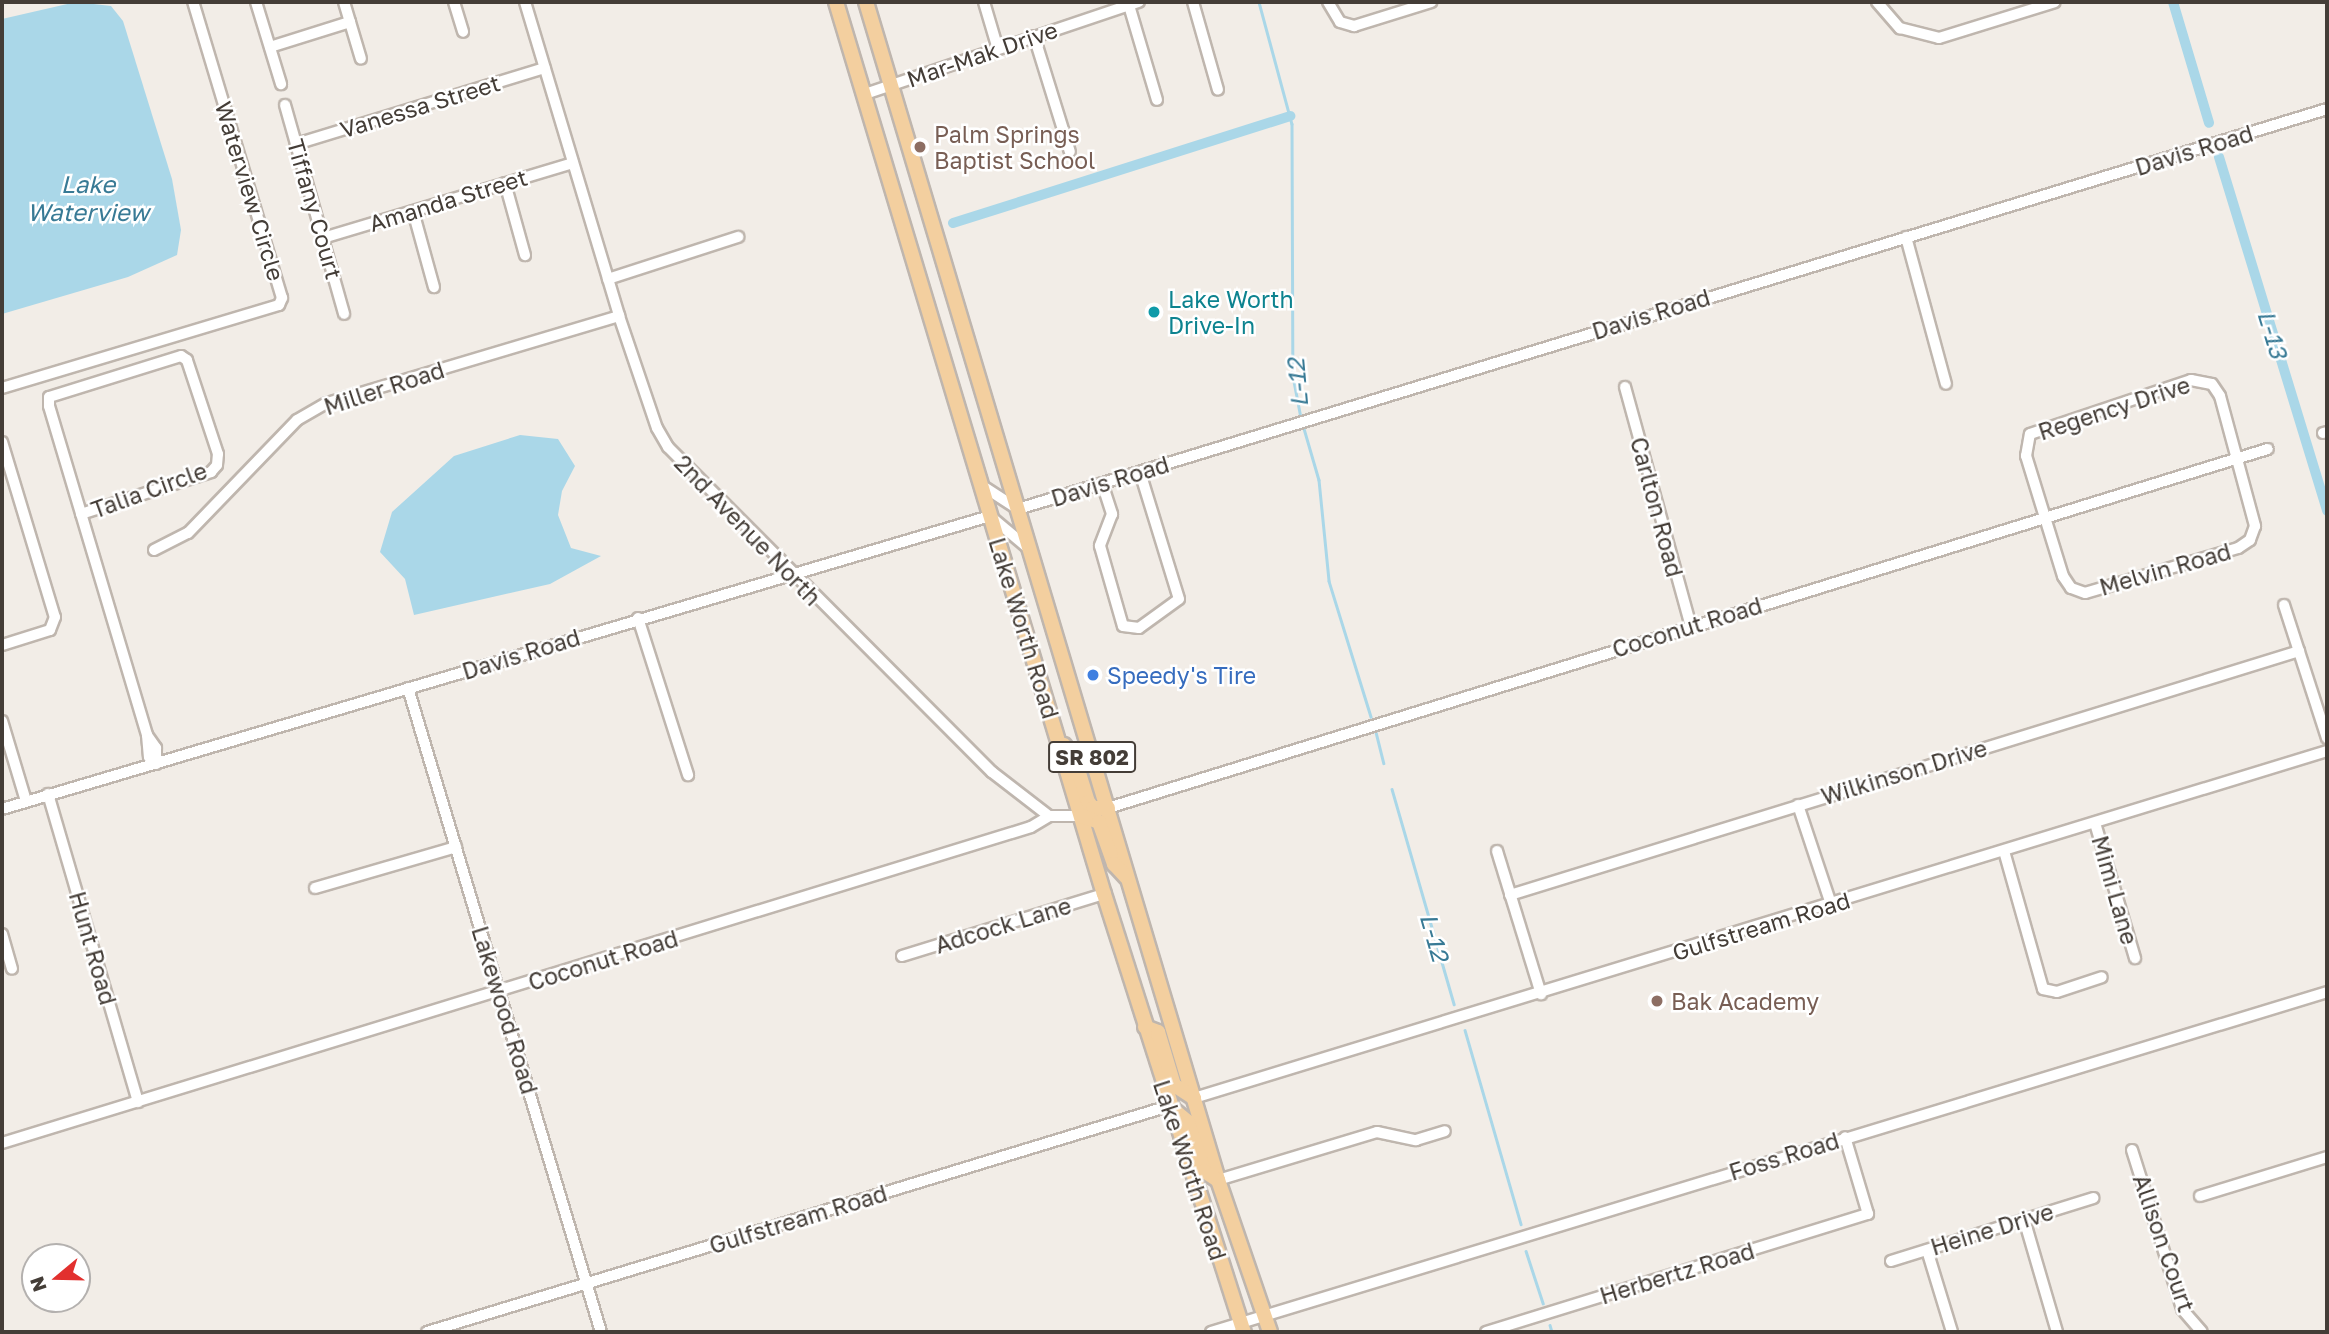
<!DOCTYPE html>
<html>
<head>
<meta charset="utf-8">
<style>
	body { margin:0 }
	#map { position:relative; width:2329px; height:1334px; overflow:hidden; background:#f2ede7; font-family:"Golos Text",sans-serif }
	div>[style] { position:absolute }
	.water>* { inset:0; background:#aad7e8 }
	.stream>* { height:2.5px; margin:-1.25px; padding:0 1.25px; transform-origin:1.25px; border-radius:1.25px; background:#aad7e8 }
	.canal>* { height:10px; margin:-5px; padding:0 5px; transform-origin:5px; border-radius:5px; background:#aad7e8 }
	.roads { filter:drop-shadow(2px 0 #bfb6ae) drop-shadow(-2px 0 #bfb6ae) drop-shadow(0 2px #bfb6ae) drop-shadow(0 -2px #bfb6ae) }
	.minor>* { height:10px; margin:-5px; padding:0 5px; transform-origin:5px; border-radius:5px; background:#fff }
	.major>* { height:14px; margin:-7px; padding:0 7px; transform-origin:7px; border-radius:7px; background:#f3cf9f }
	.dots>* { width:19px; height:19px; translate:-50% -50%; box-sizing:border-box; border:4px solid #fff; border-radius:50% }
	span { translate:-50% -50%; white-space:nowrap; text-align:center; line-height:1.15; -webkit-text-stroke:5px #fff; paint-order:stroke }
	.shield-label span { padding:2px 5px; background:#fff; border:2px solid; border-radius:5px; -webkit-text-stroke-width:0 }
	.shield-label { font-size:21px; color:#443d37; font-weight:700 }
	.street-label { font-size:23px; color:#443d37 }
	.education-label { font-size:23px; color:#785e54 }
	.left { translate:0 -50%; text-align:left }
	.culture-label { font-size:23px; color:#0d838f }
	.shop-label { font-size:23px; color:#366cbe }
	.water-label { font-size:24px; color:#387a95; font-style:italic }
	.frame { position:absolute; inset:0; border:4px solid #443d37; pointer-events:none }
	.north { position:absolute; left:21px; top:1243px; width:70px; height:70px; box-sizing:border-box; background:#fff; border:2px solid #b4b1af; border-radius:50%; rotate:251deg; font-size:19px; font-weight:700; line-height:28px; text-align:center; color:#443d37 }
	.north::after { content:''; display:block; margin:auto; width:24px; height:32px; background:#e2302e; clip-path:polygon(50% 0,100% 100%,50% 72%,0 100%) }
</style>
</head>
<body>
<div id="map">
	<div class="water">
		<div style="clip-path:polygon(76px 2px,111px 6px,123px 21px,172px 179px,181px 230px,177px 255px,128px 277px,2px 314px,2px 19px)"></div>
		<div style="clip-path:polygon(520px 435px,558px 439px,575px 466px,562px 491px,558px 515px,571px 548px,601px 556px,550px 584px,414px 615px,405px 579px,380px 552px,392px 512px,454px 456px)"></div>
	</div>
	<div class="stream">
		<div style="left:1259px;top:2px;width:126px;rotate:74.9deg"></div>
		<div style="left:1292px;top:124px;width:252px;rotate:89.8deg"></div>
		<div style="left:1293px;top:376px;width:43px;rotate:79.2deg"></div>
		<div style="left:1303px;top:425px;width:57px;rotate:73.8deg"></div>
		<div style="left:1319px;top:480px;width:101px;rotate:84.3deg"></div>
		<div style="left:1329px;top:581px;width:142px;rotate:72.8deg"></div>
		<div style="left:1376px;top:732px;width:32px;rotate:76deg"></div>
		<div style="left:1392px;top:789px;width:224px;rotate:73.9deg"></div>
		<div style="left:1465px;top:1030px;width:202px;rotate:73.9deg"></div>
		<div style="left:1526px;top:1251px;width:55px;rotate:71.9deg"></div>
		<div style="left:1550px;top:1325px;width:7px;rotate:74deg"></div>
	</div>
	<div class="canal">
		<div style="left:2173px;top:2px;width:126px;rotate:73.4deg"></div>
		<div style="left:2219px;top:157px;width:370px;rotate:73deg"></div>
		<div style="left:953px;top:223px;width:354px;rotate:-17.6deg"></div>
	</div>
	<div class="roads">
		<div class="minor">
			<div style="left:256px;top:2px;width:86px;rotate:73deg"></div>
			<div style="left:344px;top:2px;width:59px;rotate:73.4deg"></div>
			<div style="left:454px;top:2px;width:31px;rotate:73deg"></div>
			<div style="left:525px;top:2px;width:328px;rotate:73.3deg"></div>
			<div style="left:619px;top:316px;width:118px;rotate:71.3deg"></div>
			<div style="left:657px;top:428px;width:22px;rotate:60deg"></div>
			<div style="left:668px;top:447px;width:459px;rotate:45.1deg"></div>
			<div style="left:992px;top:772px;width:72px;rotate:37.7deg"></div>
			<div style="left:1049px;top:816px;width:32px"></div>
			<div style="left:984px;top:2px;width:46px;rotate:73.5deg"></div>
			<div style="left:1128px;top:2px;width:102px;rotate:73.5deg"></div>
			<div style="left:1193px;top:2px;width:91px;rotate:74.1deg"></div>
			<div style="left:1328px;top:2px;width:23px;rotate:59deg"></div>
			<div style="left:1340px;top:22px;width:15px;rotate:16deg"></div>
			<div style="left:1354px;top:26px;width:81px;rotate:-17.3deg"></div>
			<div style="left:1877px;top:2px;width:35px;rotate:49deg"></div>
			<div style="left:1900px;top:28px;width:40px;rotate:14.4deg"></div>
			<div style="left:1939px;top:38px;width:121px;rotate:-17.2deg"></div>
			<div style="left:1034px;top:36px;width:121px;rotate:72.8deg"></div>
			<div style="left:270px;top:47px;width:84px;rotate:-17.4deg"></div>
			<div style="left:865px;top:94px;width:289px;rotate:-18.6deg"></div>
			<div style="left:285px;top:105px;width:217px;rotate:74.2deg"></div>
			<div style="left:296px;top:144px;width:260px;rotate:-17deg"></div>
			<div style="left:505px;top:183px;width:75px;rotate:74.5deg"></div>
			<div style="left:413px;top:211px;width:79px;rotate:74.6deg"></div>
			<div style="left:1906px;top:237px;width:152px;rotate:74.8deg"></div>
			<div style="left:323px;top:238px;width:261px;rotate:-16.7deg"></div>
			<div style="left:608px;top:279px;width:137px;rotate:-17.9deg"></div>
			<div style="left:2191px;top:380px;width:21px;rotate:11deg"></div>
			<div style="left:2212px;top:384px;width:14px;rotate:56deg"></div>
			<div style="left:2220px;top:396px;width:135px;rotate:74.9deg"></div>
			<div style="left:2255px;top:526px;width:15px;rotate:110deg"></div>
			<div style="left:2250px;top:540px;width:14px;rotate:146deg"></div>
			<div style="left:2238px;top:548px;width:159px;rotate:163.6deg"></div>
			<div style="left:2085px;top:593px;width:15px;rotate:-160deg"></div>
			<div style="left:2071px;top:588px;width:14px;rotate:-124deg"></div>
			<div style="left:2063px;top:576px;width:126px;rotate:-107.1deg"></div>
			<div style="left:2026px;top:456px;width:22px;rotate:-80deg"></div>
			<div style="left:2030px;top:434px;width:170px;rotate:-18.5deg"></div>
			<div style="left:1625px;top:387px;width:248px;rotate:74.6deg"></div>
			<div style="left:2px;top:388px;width:289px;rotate:-16.7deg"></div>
			<div style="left:279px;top:305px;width:8px;rotate:-67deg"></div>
			<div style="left:282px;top:298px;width:309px;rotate:-106.7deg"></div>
			<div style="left:2323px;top:433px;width:4px;rotate:-14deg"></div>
			<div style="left:2px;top:442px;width:183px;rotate:73.2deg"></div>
			<div style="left:55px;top:617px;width:14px;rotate:111deg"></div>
			<div style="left:50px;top:630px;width:50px;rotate:162.6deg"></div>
			<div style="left:1102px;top:483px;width:33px;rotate:72deg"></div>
			<div style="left:1112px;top:514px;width:34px;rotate:111deg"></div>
			<div style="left:1100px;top:546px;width:83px;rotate:74deg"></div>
			<div style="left:1123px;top:626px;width:16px;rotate:7deg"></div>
			<div style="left:1139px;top:628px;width:49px;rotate:-35.9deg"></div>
			<div style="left:1179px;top:599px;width:133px;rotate:-107.1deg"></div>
			<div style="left:981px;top:485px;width:44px;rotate:33deg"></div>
			<div style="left:1018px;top:509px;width:1369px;rotate:-16.99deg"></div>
			<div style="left:81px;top:514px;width:137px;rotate:-17.9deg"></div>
			<div style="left:211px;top:472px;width:9px;rotate:-49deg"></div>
			<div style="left:217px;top:465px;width:11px;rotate:-85deg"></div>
			<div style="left:218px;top:454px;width:99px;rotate:-108.3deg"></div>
			<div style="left:187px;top:360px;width:7px;rotate:-146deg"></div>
			<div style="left:181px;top:356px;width:138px;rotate:162.7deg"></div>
			<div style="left:49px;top:397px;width:9px;rotate:90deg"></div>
			<div style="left:49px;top:406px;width:343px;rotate:73.4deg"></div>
			<div style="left:147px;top:735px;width:22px;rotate:85deg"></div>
			<div style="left:149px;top:757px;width:10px;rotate:45deg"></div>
			<div style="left:154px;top:550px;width:38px;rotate:-27deg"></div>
			<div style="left:188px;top:533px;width:157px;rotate:-46deg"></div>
			<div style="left:297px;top:420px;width:34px;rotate:-30deg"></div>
			<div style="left:327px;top:403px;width:305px;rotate:-16.6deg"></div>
			<div style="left:2284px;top:605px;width:140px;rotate:72.1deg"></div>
			<div style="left:638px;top:618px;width:165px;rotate:72.3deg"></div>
			<div style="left:408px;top:688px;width:672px;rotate:73.32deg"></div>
			<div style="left:2px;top:721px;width:84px;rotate:73.3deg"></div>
			<div style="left:147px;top:735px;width:16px;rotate:55deg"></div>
			<div style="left:156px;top:748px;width:16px;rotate:90deg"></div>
			<div style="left:48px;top:794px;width:321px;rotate:73.7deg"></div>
			<div style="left:1798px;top:805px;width:104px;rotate:71.6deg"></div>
			<div style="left:1108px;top:808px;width:1214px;rotate:-17.2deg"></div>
			<div style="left:2px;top:809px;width:1031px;rotate:-16.52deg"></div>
			<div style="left:990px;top:516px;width:50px;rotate:40.1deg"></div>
			<div style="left:2095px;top:823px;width:141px;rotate:73.5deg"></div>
			<div style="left:1497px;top:851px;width:150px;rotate:72.9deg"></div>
			<div style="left:2004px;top:851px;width:143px;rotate:74.2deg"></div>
			<div style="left:2043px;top:989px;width:14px;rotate:12deg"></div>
			<div style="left:2057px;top:992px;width:47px;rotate:-18.4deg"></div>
			<div style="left:315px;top:888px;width:147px;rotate:-16.2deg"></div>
			<div style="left:1510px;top:895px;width:826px;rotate:-17.18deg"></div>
			<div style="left:2px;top:934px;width:36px;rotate:74deg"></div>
			<div style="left:902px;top:956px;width:211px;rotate:-17.1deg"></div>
			<div style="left:1194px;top:1098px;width:1185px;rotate:-17.03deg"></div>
			<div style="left:2px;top:1143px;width:1076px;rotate:-17.07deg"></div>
			<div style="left:1031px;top:827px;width:21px;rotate:-31deg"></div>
			<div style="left:2132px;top:1150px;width:167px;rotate:72.5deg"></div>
			<div style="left:2182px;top:1309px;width:30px;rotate:49deg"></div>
			<div style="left:1218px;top:1180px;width:166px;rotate:-16.8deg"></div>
			<div style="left:1377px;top:1132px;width:40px;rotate:12deg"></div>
			<div style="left:1416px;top:1140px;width:30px;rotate:-17deg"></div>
			<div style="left:2200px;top:1196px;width:133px;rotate:-17.1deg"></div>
			<div style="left:2024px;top:1219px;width:118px;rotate:73.7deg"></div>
			<div style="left:1927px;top:1250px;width:86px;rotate:73deg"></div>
			<div style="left:1891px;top:1261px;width:212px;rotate:-17.3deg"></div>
			<div style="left:427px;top:1332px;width:776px;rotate:-16.94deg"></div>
			<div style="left:1211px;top:1332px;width:1167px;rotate:-16.94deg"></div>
			<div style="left:1486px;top:1332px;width:400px;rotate:-17.2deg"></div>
			<div style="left:1868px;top:1214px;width:80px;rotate:-106.6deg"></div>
		</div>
		<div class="major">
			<div style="left:836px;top:2px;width:931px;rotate:73.28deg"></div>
			<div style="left:1104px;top:894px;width:460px;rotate:72.3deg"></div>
			<div style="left:866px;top:2px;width:1229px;rotate:73.36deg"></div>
			<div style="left:1218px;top:1180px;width:161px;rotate:71.1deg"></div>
			<div style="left:1064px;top:745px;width:19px;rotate:54deg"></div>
			<div style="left:1075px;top:760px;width:44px;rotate:72.8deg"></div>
			<div style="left:1088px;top:802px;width:8px;rotate:50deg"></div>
			<div style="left:1093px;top:808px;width:15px"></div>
			<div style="left:1081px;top:816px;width:19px;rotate:18deg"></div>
			<div style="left:1099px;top:822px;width:45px;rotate:70.3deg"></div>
			<div style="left:1114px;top:864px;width:18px;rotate:47deg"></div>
			<div style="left:1145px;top:1027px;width:14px;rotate:21deg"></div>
			<div style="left:1158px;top:1032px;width:55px;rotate:73.2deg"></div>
			<div style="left:1174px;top:1085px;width:24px;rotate:33deg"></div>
			<div style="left:1169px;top:1106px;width:25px;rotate:40deg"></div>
			<div style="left:1188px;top:1122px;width:52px;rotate:71.9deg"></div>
			<div style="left:1204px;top:1171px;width:17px;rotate:33deg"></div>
		</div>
	</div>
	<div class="dots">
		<div style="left:920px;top:147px;background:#8d6e63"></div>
		<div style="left:1154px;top:312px;background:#0f9aa8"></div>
		<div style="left:1093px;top:675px;background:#3f7fe0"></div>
		<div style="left:1657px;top:1001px;background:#8d6e63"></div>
	</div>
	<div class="shield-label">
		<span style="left:1092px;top:757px">SR 802</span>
	</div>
	<div class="street-label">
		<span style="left:982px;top:54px;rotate:-19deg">Mar-Mak Drive</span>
		<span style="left:420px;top:106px;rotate:-17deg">Vanessa Street</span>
		<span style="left:2194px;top:150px;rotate:-17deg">Davis Road</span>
		<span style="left:250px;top:191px;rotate:73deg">Waterview Circle</span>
		<span style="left:448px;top:200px;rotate:-17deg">Amanda Street</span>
		<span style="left:315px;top:209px;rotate:74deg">Tiffany Court</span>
		<span style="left:1651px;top:314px;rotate:-17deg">Davis Road</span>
		<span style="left:384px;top:388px;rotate:-18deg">Miller Road</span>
		<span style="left:2114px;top:408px;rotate:-18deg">Regency Drive</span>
		<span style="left:1110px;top:481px;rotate:-17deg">Davis Road</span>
		<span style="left:149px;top:490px;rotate:-20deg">Talia Circle</span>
		<span style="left:1657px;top:507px;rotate:75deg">Carlton Road</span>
		<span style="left:748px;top:530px;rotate:46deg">2nd Avenue North</span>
		<span style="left:2165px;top:569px;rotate:-16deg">Melvin Road</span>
		<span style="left:1687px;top:627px;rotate:-17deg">Coconut Road</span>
		<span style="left:1024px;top:628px;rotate:73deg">Lake Worth Road</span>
		<span style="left:521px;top:654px;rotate:-17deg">Davis Road</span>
		<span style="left:1904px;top:772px;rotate:-17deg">Wilkinson Drive</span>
		<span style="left:2115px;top:890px;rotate:74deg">Mimi Lane</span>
		<span style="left:1003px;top:925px;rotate:-17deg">Adcock Lane</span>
		<span style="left:1761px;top:926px;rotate:-17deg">Gulfstream Road</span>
		<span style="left:93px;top:948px;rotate:74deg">Hunt Road</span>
		<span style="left:603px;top:960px;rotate:-17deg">Coconut Road</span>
		<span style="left:505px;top:1010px;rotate:73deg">Lakewood Road</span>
		<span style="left:1784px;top:1156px;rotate:-17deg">Foss Road</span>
		<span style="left:1190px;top:1170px;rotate:72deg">Lake Worth Road</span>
		<span style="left:798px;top:1219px;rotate:-17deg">Gulfstream Road</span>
		<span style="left:1992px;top:1229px;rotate:-17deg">Heine Drive</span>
		<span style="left:2164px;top:1243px;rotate:71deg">Allison Court</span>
		<span style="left:1677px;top:1273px;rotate:-17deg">Herbertz Road</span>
	</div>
	<div class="education-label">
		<span class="left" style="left:934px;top:147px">Palm Springs<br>Baptist School</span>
		<span class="left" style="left:1671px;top:1001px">Bak Academy</span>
	</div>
	<div class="culture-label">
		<span class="left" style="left:1168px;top:312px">Lake Worth<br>Drive-In</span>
	</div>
	<div class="shop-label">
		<span class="left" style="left:1107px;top:675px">Speedy's Tire</span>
	</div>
	<div class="water-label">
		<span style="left:88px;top:198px">Lake<br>Waterview</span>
		<span style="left:2273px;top:334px;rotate:73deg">L-13</span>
		<span style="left:1297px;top:383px;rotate:-95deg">L-12</span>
		<span style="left:1435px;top:937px;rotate:74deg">L-12</span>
	</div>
	<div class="frame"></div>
	<div class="north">N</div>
</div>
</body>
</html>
